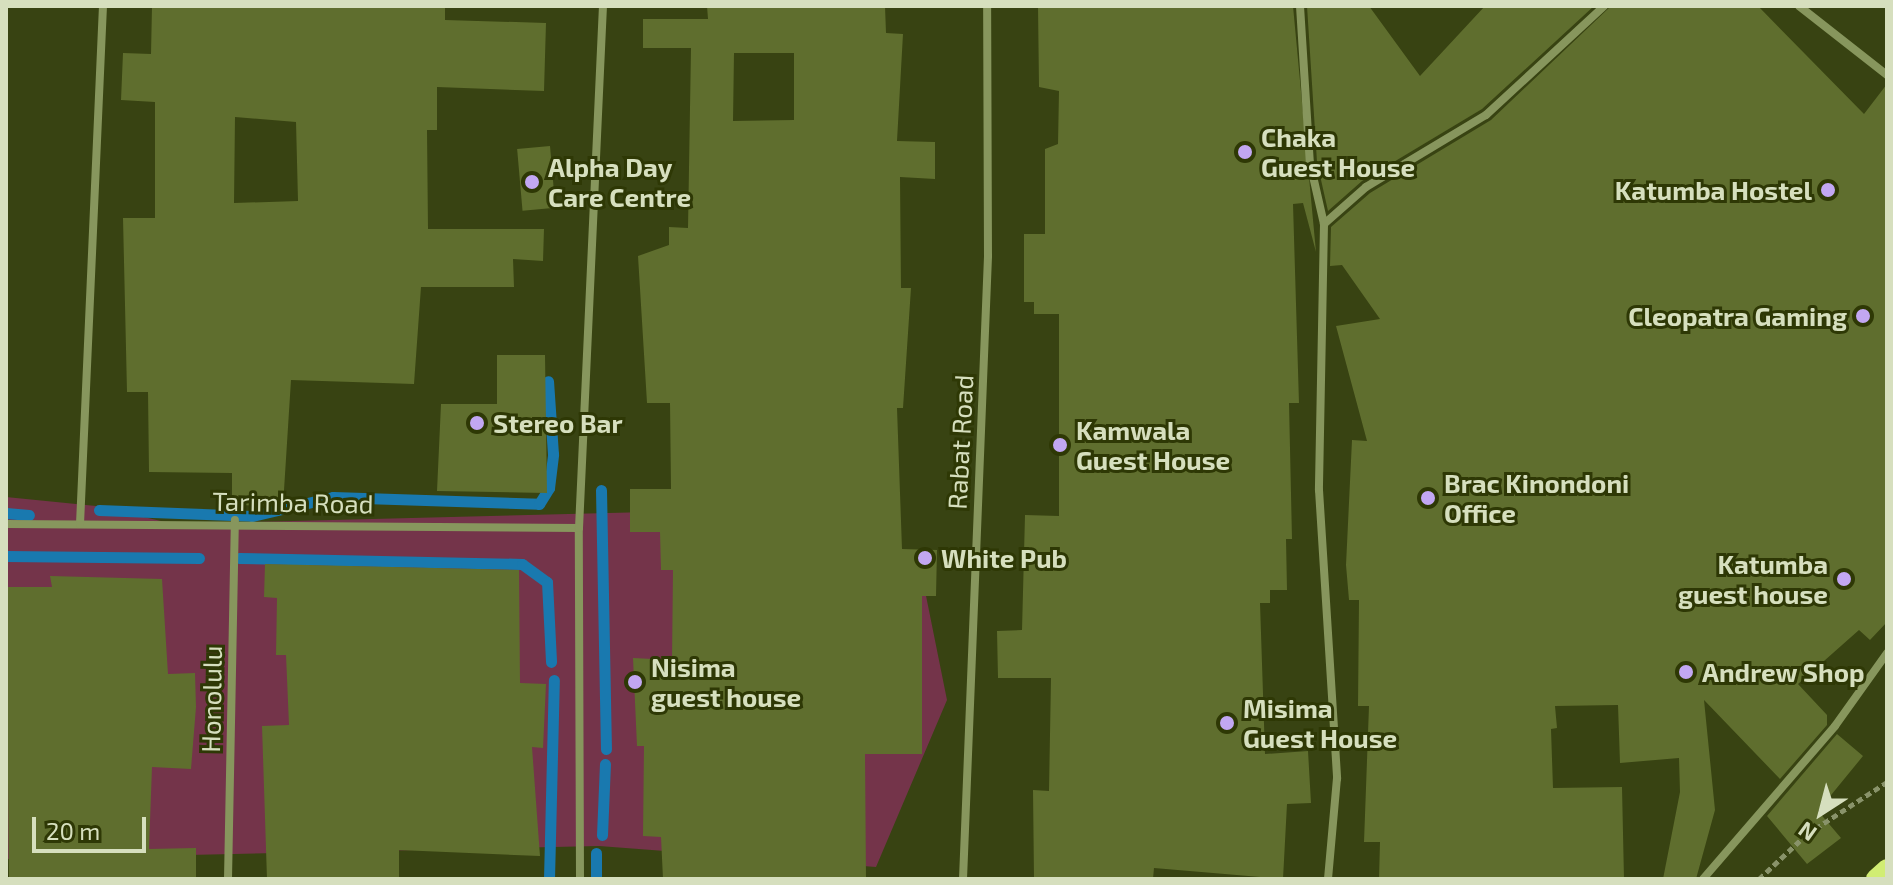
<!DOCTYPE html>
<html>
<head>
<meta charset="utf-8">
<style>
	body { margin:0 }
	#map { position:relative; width:1893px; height:885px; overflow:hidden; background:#384312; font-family:"Exo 2",sans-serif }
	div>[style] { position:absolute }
	.green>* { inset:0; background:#74344a }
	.stream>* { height:11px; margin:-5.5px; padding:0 5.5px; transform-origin:5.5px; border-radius:5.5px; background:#1979af }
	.building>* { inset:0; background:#5f6e2e; transform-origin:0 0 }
	.path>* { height:5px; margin-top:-2.5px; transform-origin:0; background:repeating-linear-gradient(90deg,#89936a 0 6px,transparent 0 10px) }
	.street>* { height:8px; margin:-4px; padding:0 4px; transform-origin:4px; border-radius:4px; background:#87965d }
	.primary>* { height:20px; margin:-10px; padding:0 10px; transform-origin:10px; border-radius:10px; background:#d1ed73 }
	.dots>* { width:22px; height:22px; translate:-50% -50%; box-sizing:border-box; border:4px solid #2e3805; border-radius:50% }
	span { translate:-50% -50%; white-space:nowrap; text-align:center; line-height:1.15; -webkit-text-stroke:6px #2e3805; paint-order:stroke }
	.poi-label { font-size:26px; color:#d6dfbe; font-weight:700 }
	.left { translate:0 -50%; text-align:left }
	.right { translate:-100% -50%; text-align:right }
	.street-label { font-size:26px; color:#d6dfbe }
	.frame { position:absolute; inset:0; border:8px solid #d6dfbe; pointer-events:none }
	.north { position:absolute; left:1781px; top:773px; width:80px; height:80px; -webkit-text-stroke:6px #2e3805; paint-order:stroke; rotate:216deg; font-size:22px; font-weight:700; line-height:32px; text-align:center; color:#d6dfbe }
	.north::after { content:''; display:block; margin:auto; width:28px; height:36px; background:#d6dfbe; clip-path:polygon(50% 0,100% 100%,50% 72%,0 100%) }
	.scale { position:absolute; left:32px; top:817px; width:114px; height:36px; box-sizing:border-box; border:4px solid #d6dfbe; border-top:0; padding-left:10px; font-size:24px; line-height:28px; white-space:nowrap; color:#d6dfbe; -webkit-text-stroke:6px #2e3805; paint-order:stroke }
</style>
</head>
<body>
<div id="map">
	<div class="green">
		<div style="clip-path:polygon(6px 497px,96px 506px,174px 524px,649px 512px,918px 556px,947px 700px,876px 867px,599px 846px,6px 859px)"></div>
	</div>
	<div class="stream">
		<div style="left:601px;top:490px;width:259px;rotate:88.9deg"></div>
		<div style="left:99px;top:510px;width:153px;rotate:2.2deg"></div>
		<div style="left:252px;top:516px;width:83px;rotate:-13.2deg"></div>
		<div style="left:333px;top:497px;width:206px;rotate:1.9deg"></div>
		<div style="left:539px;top:504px;width:19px;rotate:-58deg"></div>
		<div style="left:549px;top:488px;width:34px;rotate:-83deg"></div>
		<div style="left:553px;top:454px;width:73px;rotate:-93.9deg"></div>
		<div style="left:6px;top:513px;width:23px;rotate:5deg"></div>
		<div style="left:6px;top:556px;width:193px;rotate:0.6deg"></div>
		<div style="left:239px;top:558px;width:283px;rotate:1.2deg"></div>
		<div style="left:522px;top:564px;width:31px;rotate:36deg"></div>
		<div style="left:547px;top:582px;width:80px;rotate:87.1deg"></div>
		<div style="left:602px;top:835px;width:71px;rotate:-87.6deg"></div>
		<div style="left:549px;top:879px;width:199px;rotate:-88.6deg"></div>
		<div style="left:596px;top:879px;width:26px;rotate:-90deg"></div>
	</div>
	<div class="building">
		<div style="clip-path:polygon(evenodd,152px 6px,445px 6px,445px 20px,546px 23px,544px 91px,437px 87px,437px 130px,427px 130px,428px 229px,544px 229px,543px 261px,513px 259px,514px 287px,421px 287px,414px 384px,291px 380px,283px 506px,232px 505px,232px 473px,149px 472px,148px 392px,127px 392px,123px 218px,155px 218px,155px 102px,121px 100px,123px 53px,151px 54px,152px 6px,235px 117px,296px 122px,298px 201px,234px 203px,235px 117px)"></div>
		<div style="clip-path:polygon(evenodd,707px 6px,885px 6px,886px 33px,903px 34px,897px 141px,935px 142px,935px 179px,900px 177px,901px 288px,911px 288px,903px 408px,897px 408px,902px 549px,937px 550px,936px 596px,922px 596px,922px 754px,865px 754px,866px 879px,663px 879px,661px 837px,643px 836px,644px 746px,637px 746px,633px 658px,672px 660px,673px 570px,661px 570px,660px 532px,630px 532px,630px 489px,671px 489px,670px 403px,647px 403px,638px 256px,669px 245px,669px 227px,688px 228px,691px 48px,643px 48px,643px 19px,708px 19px,707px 6px,734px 53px,794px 53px,794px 120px,733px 121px,734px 53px)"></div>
		<div style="clip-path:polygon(1038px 6px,1293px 6px,1316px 252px,1303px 203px,1293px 204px,1299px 403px,1289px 403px,1292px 539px,1286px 539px,1287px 590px,1270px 590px,1270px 603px,1260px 603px,1265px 754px,1308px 751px,1311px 803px,1287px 804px,1283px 879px,1154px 868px,1153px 879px,1034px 879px,1033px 790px,1049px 791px,1051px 678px,998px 678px,997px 631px,1022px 630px,1025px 515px,1059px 516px,1059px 314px,1034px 314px,1034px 302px,1024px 302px,1024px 234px,1045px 234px,1045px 149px,1058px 144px,1059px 91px,1039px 87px)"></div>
		<div style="clip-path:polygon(1307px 6px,1369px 6px,1420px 76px,1485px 6px,1594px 6px,1482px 109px,1362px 181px,1328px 211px,1317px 162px)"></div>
		<div style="clip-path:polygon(1611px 6px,1758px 6px,1864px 114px,1887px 84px,1887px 622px,1870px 640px,1859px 630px,1798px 684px,1827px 715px,1827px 725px,1780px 779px,1704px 700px,1715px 810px,1696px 879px,1663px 879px,1680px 792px,1679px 758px,1620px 763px,1618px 705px,1555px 706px,1557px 728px,1551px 729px,1553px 788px,1622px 787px,1624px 879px,1379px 879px,1380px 842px,1364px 842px,1369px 706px,1358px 706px,1359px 600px,1349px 600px,1346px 565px,1352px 440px,1367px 441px,1336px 326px,1380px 319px,1342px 265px,1330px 266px,1331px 227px,1370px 193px,1491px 120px)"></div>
		<div style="left:550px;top:146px;width:62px;height:33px;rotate:85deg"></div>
		<div style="clip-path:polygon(497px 355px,545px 355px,547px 493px,437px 491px,441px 404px,497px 404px)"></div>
		<div style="clip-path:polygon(265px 564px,519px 570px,520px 683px,546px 684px,543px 748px,532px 747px,540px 856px,399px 850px,399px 879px,267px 879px,262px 726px,289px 725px,286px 655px,276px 655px,277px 598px,264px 597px)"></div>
		<div style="clip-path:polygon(50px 576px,162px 579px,168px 674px,195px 673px,196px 707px,191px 769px,152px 767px,149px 849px,196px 848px,196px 879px,9px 879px,6px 587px,52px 587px)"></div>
		<div style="clip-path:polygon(1837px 734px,1863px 756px,1818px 811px,1841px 838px,1807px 864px,1767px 816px)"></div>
	</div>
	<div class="path">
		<div style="left:1759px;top:879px;width:66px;rotate:-43.2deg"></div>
		<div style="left:1807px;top:834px;width:95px;rotate:-33deg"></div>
	</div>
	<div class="street">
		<div style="left:1300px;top:6px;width:157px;rotate:86.4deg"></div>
		<div style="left:1310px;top:163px;width:63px;rotate:77.1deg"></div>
		<div style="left:1324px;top:224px;width:266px;rotate:91.1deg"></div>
		<div style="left:1319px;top:490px;width:289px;rotate:86.4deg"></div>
		<div style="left:1337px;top:778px;width:101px;rotate:95.1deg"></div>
		<div style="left:1799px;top:6px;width:112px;rotate:38.1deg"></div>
		<div style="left:1324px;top:224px;width:56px;rotate:-41.4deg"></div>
		<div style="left:1366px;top:187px;width:140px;rotate:-31deg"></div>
		<div style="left:1486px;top:115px;width:161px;rotate:-42.7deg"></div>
		<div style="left:6px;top:524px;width:573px;rotate:0.4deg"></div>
		<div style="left:80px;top:524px;width:519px;rotate:-87.46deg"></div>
		<div style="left:228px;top:879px;width:359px;rotate:-88.9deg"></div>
		<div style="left:580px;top:879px;width:351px;rotate:-90.2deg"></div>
		<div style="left:579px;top:528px;width:523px;rotate:-87.37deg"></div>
		<div style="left:963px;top:879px;width:624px;rotate:-87.7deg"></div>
		<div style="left:988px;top:256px;width:250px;rotate:-90.2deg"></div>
		<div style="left:1703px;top:879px;width:202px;rotate:-49.2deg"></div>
		<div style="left:1835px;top:726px;width:90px;rotate:-54.5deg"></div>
	</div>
	<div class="primary">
		<div style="left:1876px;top:879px;width:15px;rotate:-42deg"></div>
	</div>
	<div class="dots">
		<div style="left:1245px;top:152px;background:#c2a7f2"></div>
		<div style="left:532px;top:182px;background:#c2a7f2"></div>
		<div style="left:1828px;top:190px;background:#c2a7f2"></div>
		<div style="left:1863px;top:316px;background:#c2a7f2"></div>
		<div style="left:477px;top:423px;background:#c2a7f2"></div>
		<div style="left:1060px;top:445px;background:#c2a7f2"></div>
		<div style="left:1428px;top:498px;background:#c2a7f2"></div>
		<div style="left:925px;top:558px;background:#c2a7f2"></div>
		<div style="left:1844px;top:579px;background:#c2a7f2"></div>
		<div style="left:1686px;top:672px;background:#c2a7f2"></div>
		<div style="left:635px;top:682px;background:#c2a7f2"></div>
		<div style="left:1227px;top:723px;background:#c2a7f2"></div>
	</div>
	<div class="poi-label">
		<span class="left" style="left:1261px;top:152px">Chaka<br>Guest House</span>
		<span class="left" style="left:548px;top:182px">Alpha Day<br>Care Centre</span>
		<span class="right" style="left:1812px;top:190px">Katumba Hostel</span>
		<span class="right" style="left:1847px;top:316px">Cleopatra Gaming</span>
		<span class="left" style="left:493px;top:423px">Stereo Bar</span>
		<span class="left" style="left:1076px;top:445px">Kamwala<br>Guest House</span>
		<span class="left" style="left:1444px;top:498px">Brac Kinondoni<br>Office</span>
		<span class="left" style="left:941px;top:558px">White Pub</span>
		<span class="right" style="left:1828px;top:579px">Katumba<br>guest house</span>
		<span class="left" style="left:651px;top:682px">Nisima<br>guest house</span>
		<span class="left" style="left:1702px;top:672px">Andrew Shop</span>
		<span class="left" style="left:1243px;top:723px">Misima<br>Guest House</span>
	</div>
	<div class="street-label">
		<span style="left:960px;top:442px;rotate:-87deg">Rabat Road</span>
		<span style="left:293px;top:502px;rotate:1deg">Tarimba Road</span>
		<span style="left:211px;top:699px;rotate:-89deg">Honolulu</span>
	</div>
	<div class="frame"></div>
	<div class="north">N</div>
	<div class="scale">20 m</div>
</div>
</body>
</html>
